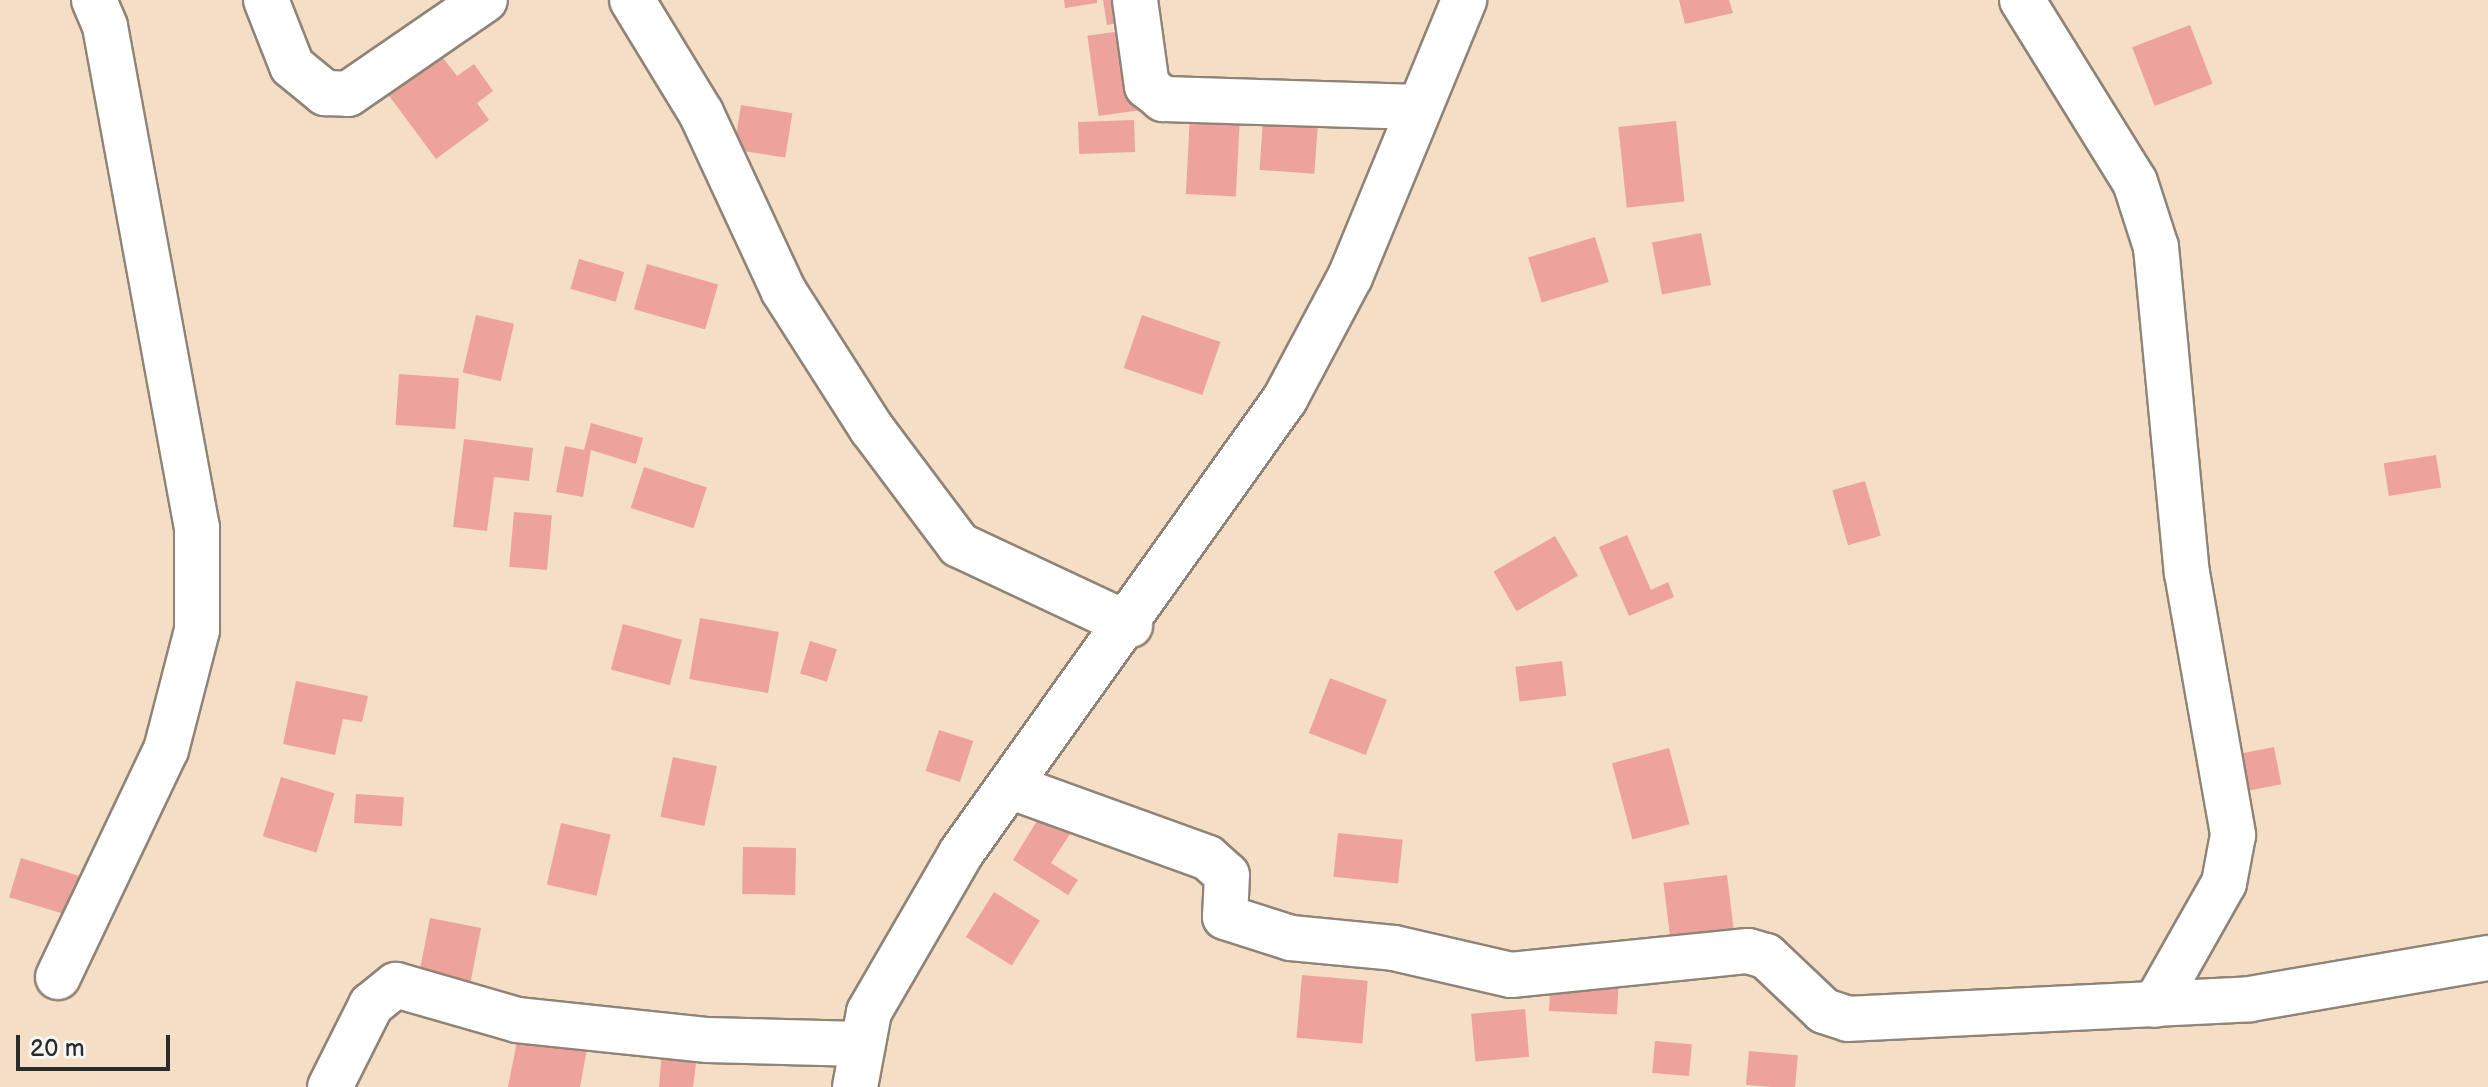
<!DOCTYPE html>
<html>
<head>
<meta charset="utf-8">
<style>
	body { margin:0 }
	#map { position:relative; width:2488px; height:1087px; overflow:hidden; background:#f4dec5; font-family:"Balsamiq Sans",sans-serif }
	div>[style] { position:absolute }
	.building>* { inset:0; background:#eda39c; transform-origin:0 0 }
	.roads { filter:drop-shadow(2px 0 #908478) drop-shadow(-2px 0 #908478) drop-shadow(0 2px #908478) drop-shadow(0 -2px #908478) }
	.minor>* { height:44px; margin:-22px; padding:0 22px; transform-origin:22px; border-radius:22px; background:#fff }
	span { translate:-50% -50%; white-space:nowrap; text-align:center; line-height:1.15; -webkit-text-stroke:7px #f6f6f2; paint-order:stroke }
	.scale { position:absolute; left:16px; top:1035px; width:154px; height:36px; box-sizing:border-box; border:4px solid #2b2b2b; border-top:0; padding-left:10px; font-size:24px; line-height:28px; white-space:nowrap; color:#2b2b2b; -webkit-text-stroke:6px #f6f6f2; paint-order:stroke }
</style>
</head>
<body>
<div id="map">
	<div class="building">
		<div style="clip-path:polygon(1064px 0,1097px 0,1097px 3px,1065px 8px)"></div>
		<div style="clip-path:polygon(1103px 0,1125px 0,1129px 21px,1107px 25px)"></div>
		<div style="clip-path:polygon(1679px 0,1729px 0,1733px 13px,1685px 24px)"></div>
		<div style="left:2190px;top:25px;width:63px;height:62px;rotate:69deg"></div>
		<div style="left:1128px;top:30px;width:81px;height:41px;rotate:82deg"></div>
		<div style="clip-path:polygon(440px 54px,457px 76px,474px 64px,493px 91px,477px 103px,489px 120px,436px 159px,387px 93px)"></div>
		<div style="left:741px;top:105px;width:52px;height:45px;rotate:9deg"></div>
		<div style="left:1190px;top:115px;width:50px;height:79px;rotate:3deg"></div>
		<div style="left:1134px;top:120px;width:32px;height:56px;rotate:88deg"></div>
		<div style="left:1263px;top:120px;width:55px;height:50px;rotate:4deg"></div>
		<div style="left:1676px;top:121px;width:81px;height:58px;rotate:84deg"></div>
		<div style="left:1701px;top:233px;width:53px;height:50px;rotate:79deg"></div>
		<div style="left:1595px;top:237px;width:47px;height:70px;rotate:73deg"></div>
		<div style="left:579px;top:259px;width:47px;height:31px;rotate:16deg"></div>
		<div style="left:647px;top:264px;width:74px;height:47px;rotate:16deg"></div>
		<div style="left:476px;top:315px;width:39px;height:59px;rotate:13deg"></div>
		<div style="left:1142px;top:315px;width:83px;height:56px;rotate:19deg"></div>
		<div style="left:399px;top:374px;width:60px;height:51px;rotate:4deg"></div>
		<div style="clip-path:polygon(591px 423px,643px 438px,636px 464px,591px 450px,583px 497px,556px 492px,565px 446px,584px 450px)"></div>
		<div style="clip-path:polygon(464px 439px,533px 448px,529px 481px,494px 477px,487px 531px,453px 527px)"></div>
		<div style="left:2436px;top:455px;width:33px;height:53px;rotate:81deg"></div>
		<div style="left:644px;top:467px;width:66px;height:43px;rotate:18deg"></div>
		<div style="left:1865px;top:481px;width:57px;height:34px;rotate:74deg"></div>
		<div style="left:514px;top:512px;width:38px;height:55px;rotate:5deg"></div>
		<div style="clip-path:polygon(1627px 535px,1651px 590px,1668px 582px,1674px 597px,1629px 616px,1599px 547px)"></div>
		<div style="left:1555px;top:536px;width:46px;height:71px;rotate:60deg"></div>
		<div style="left:700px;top:618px;width:80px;height:62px;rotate:10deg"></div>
		<div style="left:623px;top:624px;width:61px;height:47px;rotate:15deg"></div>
		<div style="left:810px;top:641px;width:28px;height:34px;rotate:17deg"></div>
		<div style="left:1562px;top:661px;width:35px;height:47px;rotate:83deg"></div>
		<div style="left:1330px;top:678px;width:61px;height:59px;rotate:21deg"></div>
		<div style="clip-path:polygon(296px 681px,368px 696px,362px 722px,343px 719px,335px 755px,283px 744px)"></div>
		<div style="left:939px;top:730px;width:36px;height:43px;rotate:18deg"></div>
		<div style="left:2274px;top:747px;width:38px;height:39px;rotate:79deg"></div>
		<div style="left:1669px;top:748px;width:79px;height:59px;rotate:75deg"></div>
		<div style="left:673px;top:757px;width:45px;height:61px;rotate:12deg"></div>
		<div style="left:281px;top:777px;width:56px;height:62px;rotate:17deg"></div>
		<div style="left:356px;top:794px;width:48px;height:29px;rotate:4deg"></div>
		<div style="clip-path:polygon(1040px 816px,1070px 834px,1051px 863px,1078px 880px,1068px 895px,1013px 860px)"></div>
		<div style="left:561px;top:823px;width:51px;height:63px;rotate:13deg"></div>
		<div style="left:1338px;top:833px;width:65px;height:44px;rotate:6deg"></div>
		<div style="left:743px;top:847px;width:53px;height:47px;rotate:1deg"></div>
		<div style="left:21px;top:858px;width:68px;height:41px;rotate:17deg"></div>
		<div style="left:1727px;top:875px;width:57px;height:64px;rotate:83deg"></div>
		<div style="left:994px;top:892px;width:54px;height:53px;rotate:32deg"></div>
		<div style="left:430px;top:918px;width:52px;height:68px;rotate:11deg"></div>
		<div style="left:1551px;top:973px;width:68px;height:38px;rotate:3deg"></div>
		<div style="left:1302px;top:975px;width:66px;height:63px;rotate:5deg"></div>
		<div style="left:1525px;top:1009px;width:48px;height:54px;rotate:85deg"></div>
		<div style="clip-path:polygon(518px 1036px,587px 1049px,580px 1087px,508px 1087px)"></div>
		<div style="left:1655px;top:1041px;width:37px;height:32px;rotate:5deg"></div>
		<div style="clip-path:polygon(662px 1051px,697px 1055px,693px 1087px,659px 1087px)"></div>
		<div style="left:1749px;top:1051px;width:49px;height:34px;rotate:5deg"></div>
	</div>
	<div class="roads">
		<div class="minor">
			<div style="left:266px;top:0;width:71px;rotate:68.5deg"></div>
			<div style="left:292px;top:66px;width:43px;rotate:39.3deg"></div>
			<div style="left:325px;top:93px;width:23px;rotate:2deg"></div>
			<div style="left:348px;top:94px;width:166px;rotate:-34.5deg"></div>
			<div style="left:632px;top:0;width:132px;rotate:58.6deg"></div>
			<div style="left:701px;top:113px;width:195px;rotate:65.1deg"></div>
			<div style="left:783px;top:290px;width:165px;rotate:57.4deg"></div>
			<div style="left:872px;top:429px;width:145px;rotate:53.1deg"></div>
			<div style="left:959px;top:545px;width:189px;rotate:25.1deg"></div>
			<div style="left:1135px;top:0;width:87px;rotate:82.1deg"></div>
			<div style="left:1147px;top:86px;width:21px;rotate:39deg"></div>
			<div style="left:1163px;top:99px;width:256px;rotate:1.8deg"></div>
			<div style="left:2022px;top:0;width:214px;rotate:58.2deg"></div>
			<div style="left:2135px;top:182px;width:68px;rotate:72.1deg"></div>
			<div style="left:2156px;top:247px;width:327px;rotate:84.6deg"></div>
			<div style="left:2187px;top:573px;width:266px;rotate:80deg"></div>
			<div style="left:2233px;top:835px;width:49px;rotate:100.6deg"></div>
			<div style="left:2224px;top:883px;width:140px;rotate:119.5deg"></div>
			<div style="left:1012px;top:787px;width:208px;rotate:19.9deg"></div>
			<div style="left:1208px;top:858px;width:25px;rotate:42deg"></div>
			<div style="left:1227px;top:875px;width:42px;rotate:92.7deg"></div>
			<div style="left:1225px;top:917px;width:69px;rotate:17.7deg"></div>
			<div style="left:1291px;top:938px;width:103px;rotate:5.5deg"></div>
			<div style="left:1394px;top:948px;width:120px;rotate:13deg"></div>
			<div style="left:1511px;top:975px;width:238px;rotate:-5.8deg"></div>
			<div style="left:1748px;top:951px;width:19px;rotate:16deg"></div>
			<div style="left:1766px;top:956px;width:80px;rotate:43.5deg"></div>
			<div style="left:1824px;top:1011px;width:25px;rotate:18deg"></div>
			<div style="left:1848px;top:1019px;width:402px;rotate:-2.8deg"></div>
			<div style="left:2250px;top:999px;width:242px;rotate:-9.8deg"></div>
			<div style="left:58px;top:977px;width:251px;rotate:-64.6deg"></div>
			<div style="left:166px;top:750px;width:124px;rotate:-75.5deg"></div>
			<div style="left:197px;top:630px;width:102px;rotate:-90deg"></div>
			<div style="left:197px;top:528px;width:510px;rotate:-100.39deg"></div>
			<div style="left:105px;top:26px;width:28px;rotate:-113deg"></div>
			<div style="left:330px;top:1087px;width:92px;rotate:-63.4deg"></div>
			<div style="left:371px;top:1005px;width:32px;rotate:-39deg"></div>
			<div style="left:396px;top:985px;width:126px;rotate:16.1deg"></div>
			<div style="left:517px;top:1020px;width:192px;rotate:6deg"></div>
			<div style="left:708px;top:1040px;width:153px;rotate:1.5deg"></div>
			<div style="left:855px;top:1087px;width:76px;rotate:-79.4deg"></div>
			<div style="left:869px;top:1012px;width:184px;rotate:-59.9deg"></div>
			<div style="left:961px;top:853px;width:558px;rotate:-54.49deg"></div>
			<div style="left:1285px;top:399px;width:138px;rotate:-62deg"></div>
			<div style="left:1350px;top:277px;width:300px;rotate:-67.6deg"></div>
		</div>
	</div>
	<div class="scale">20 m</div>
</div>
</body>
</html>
